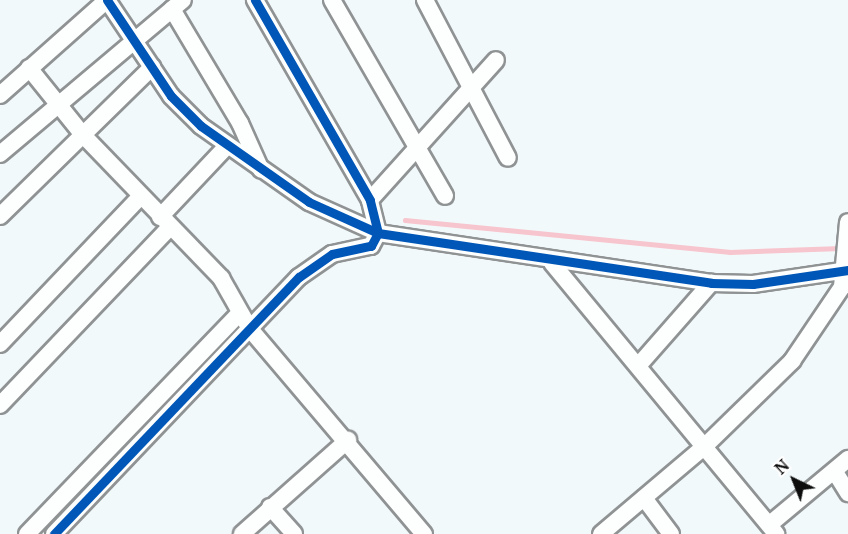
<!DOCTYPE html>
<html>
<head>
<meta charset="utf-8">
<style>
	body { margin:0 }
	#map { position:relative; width:848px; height:534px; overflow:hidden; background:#f2f9fb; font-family:"Noto Serif",serif }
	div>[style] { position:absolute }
	.stream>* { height:4.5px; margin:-2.25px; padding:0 2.25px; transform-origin:2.25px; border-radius:2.25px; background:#f7c5cd }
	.roads { filter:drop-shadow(2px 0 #909394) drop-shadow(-2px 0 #909394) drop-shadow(0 2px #909394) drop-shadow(0 -2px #909394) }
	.street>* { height:16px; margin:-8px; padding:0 8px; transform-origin:8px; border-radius:8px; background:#fdfefe }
	.cycleway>* { height:9px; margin:-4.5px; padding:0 4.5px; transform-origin:4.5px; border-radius:4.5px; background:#0057b8 }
	span { translate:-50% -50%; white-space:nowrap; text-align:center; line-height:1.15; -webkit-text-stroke:6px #fff; paint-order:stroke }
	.north { position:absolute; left:764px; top:450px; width:60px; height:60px; -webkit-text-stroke:4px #fff; paint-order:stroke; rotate:317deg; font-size:16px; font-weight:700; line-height:24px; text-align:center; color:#0d0d0d }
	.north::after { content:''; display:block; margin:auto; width:21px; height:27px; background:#0d0d0d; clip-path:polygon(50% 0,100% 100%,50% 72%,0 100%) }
</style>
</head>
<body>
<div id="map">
	<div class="stream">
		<div style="left:405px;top:220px;width:327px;rotate:5.6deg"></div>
		<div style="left:730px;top:252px;width:111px;rotate:-2.1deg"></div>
	</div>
	<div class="roads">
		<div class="street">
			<div style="left:107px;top:0;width:115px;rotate:56.3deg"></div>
			<div style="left:171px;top:96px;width:42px;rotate:45deg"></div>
			<div style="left:201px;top:126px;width:132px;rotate:35.1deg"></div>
			<div style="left:309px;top:202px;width:76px;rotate:24.2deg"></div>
			<div style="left:378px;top:233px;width:337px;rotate:8.5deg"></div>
			<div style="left:711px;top:283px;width:42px;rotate:1.4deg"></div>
			<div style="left:753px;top:284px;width:96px;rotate:-8.4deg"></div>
			<div style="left:332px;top:0;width:226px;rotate:60deg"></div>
			<div style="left:425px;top:0;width:178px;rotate:62.3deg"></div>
			<div style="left:172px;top:9px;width:133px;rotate:59.2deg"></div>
			<div style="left:240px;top:123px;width:51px;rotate:65.9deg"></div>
			<div style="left:29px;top:68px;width:86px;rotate:51.1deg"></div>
			<div style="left:83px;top:135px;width:199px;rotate:46deg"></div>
			<div style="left:221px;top:278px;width:59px;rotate:60.4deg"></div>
			<div style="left:250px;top:329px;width:269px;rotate:49.7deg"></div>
			<div style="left:0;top:95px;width:143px;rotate:-41.6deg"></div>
			<div style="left:0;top:154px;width:239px;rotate:-40.1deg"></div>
			<div style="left:370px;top:200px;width:188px;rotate:-48deg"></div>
			<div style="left:0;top:216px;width:213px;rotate:-44.4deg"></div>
			<div style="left:160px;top:217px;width:98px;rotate:-46.7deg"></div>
			<div style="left:552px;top:263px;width:352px;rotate:50.4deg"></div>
			<div style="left:0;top:344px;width:204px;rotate:-46.4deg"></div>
			<div style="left:638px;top:366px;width:111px;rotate:-48.7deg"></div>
			<div style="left:0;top:405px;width:246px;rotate:-46.3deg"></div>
			<div style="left:835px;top:472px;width:25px;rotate:58deg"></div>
			<div style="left:644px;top:498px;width:45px;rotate:53.1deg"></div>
			<div style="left:270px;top:507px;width:36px;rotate:48deg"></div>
			<div style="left:770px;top:524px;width:102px;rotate:-39.8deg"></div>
			<div style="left:27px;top:534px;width:307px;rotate:-46.1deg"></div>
			<div style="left:54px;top:534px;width:355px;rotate:-46.4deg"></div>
			<div style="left:299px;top:277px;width:40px;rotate:-34.9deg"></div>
			<div style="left:332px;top:254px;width:40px;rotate:-12deg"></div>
			<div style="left:371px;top:246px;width:15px;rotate:-62deg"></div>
			<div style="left:378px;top:233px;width:34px;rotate:-104deg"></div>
			<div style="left:370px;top:200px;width:231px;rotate:-119.9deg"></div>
			<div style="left:242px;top:534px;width:142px;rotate:-41.6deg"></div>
			<div style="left:601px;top:534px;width:136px;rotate:-40.2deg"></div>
			<div style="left:705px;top:446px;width:122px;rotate:-44.3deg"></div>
			<div style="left:792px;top:361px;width:89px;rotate:-56deg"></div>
			<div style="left:842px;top:287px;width:65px;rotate:-84.7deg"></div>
		</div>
	</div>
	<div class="cycleway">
		<div style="left:107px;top:0;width:115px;rotate:56.3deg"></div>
		<div style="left:171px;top:96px;width:42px;rotate:45deg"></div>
		<div style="left:201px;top:126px;width:132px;rotate:35.1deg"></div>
		<div style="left:309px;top:202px;width:76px;rotate:24.2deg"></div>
		<div style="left:378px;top:233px;width:337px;rotate:8.5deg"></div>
		<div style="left:711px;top:283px;width:42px;rotate:1.4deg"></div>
		<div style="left:753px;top:284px;width:96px;rotate:-8.4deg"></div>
		<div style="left:54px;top:534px;width:355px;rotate:-46.4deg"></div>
		<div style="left:299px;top:277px;width:40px;rotate:-34.9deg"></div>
		<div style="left:332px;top:254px;width:40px;rotate:-12deg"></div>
		<div style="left:371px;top:246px;width:15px;rotate:-62deg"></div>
		<div style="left:378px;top:233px;width:34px;rotate:-104deg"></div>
		<div style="left:370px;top:200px;width:231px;rotate:-119.9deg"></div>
	</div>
	<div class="north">N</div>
</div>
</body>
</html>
